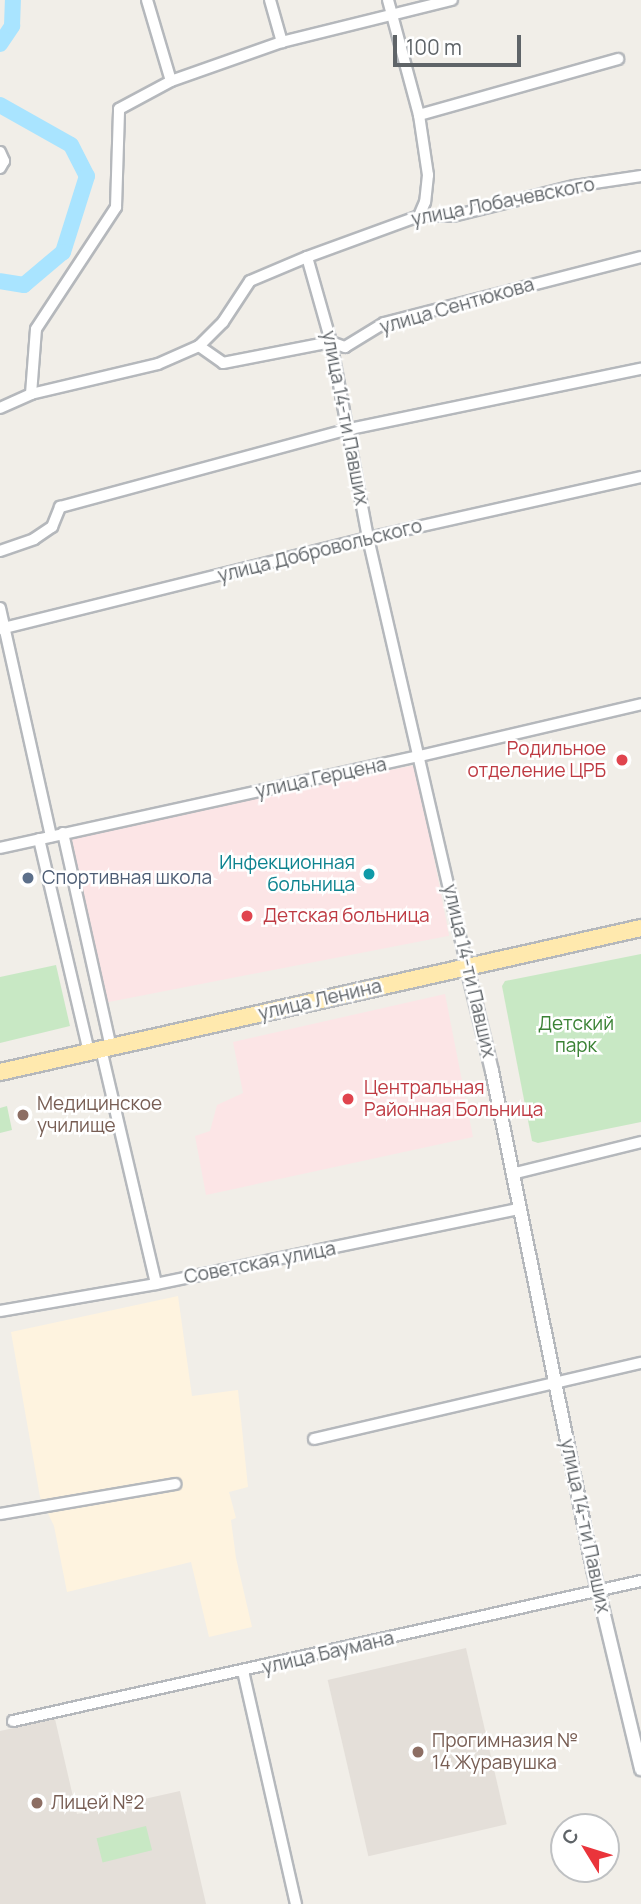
<!DOCTYPE html>
<html>
<head>
<meta charset="utf-8">
<style>
	body { margin:0 }
	#map { position:relative; width:641px; height:1904px; overflow:hidden; background:#f1eee8; font-family:Manrope,sans-serif }
	div>[style] { position:absolute }
	.commercial>* { inset:0; background:#fef3df }
	.education>* { inset:0; background:#e4dfd9; transform-origin:0 0 }
	.medical>* { inset:0; background:#fce5e6; transform-origin:0 0 }
	.green>* { inset:0; background:#c8e8c4; transform-origin:0 0 }
	.river>* { height:16px; margin:-8px; padding:0 8px; transform-origin:8px; border-radius:8px; background:#a9e4ff }
	.roads { filter:drop-shadow(2px 0 #b5b8bc) drop-shadow(-2px 0 #b5b8bc) drop-shadow(0 2px #b5b8bc) drop-shadow(0 -2px #b5b8bc) }
	.minor>* { height:10px; margin:-5px; padding:0 5px; transform-origin:5px; border-radius:5px; background:#fff }
	.tertiary>* { height:12px; margin:-6px; padding:0 6px; transform-origin:6px; border-radius:6px; background:#fff }
	.primary>* { height:16px; margin:-8px; padding:0 8px; transform-origin:8px; border-radius:8px; background:#ffe9ae }
	.dots>* { width:19px; height:19px; translate:-50% -50%; box-sizing:border-box; border:4px solid #fff; border-radius:50% }
	span { translate:-50% -50%; white-space:nowrap; text-align:center; line-height:1.15; -webkit-text-stroke:5px #fff; paint-order:stroke }
	.street-label { font-size:19px; color:#5f6468 }
	.health-label { font-size:19px; color:#be3a42 }
	.right { translate:-100% -50%; text-align:right }
	.left { translate:0 -50%; text-align:left }
	.culture-label { font-size:19px; color:#0d838f }
	.service-label { font-size:19px; color:#4e5e75 }
	.park-label { font-size:19px; color:#3a8234 }
	.education-label { font-size:19px; color:#785e54 }
	.north { position:absolute; left:550px; top:1813px; width:70px; height:70px; box-sizing:border-box; background:#fff; border:2px solid #bfc1c3; border-radius:50%; rotate:308deg; font-size:19px; font-weight:700; line-height:28px; text-align:center; color:#5f6468 }
	.north::after { content:''; display:block; margin:auto; width:24px; height:32px; background:#ea343b; clip-path:polygon(50% 0,100% 100%,50% 72%,0 100%) }
	.scale { position:absolute; left:393px; top:35px; width:128px; height:32px; box-sizing:border-box; border:4px solid #5f6468; border-top:0; padding-left:9px; font-size:21px; line-height:24px; white-space:nowrap; color:#5f6468; -webkit-text-stroke:5px #fff; paint-order:stroke }
</style>
</head>
<body>
<div id="map">
	<div class="commercial">
		<div style="clip-path:polygon(178px 1296px,192px 1396px,238px 1390px,248px 1487px,229px 1492px,236px 1518px,231px 1520px,236px 1558px,252px 1627px,209px 1637px,191px 1562px,67px 1592px,54px 1526px,40px 1497px,11px 1332px)"></div>
	</div>
	<div class="education">
		<div style="left:466px;top:1648px;width:181px;height:142px;rotate:77deg"></div>
		<div style="clip-path:polygon(55px 1719px,77px 1814px,180px 1791px,206px 1904px,0 1904px,0 1731px)"></div>
	</div>
	<div class="medical">
		<div style="left:416px;top:765px;width:174px;height:352px;rotate:79deg"></div>
		<div style="clip-path:polygon(445px 994px,473px 1137px,206px 1195px,195px 1136px,210px 1131px,217px 1105px,243px 1093px,233px 1042px)"></div>
	</div>
	<div class="green">
		<div style="clip-path:polygon(641px 954px,641px 1122px,538px 1143px,532px 1141px,502px 986px,505px 981px)"></div>
		<div style="clip-path:polygon(56px 965px,70px 1026px,0 1043px,0 977px)"></div>
		<div style="clip-path:polygon(7px 1106px,12px 1130px,0 1133px,0 1108px)"></div>
		<div style="left:146px;top:1826px;width:25px;height:51px;rotate:76deg"></div>
	</div>
	<div class="river">
		<div style="left:0;top:44px;width:22px;rotate:-56deg"></div>
		<div style="left:12px;top:26px;width:26px;rotate:-88deg"></div>
		<div style="left:0;top:105px;width:81px;rotate:29.4deg"></div>
		<div style="left:71px;top:145px;width:35px;rotate:63deg"></div>
		<div style="left:87px;top:176px;width:80px;rotate:107.5deg"></div>
		<div style="left:63px;top:252px;width:51px;rotate:139.8deg"></div>
		<div style="left:24px;top:285px;width:24px;rotate:-171deg"></div>
	</div>
	<div class="roads">
		<div class="minor">
			<div style="left:147px;top:0;width:84px;rotate:73.5deg"></div>
			<div style="left:270px;top:0;width:44px;rotate:74.1deg"></div>
			<div style="left:388px;top:0;width:119px;rotate:74.9deg"></div>
			<div style="left:419px;top:115px;width:61px;rotate:81.5deg"></div>
			<div style="left:428px;top:175px;width:27px;rotate:96deg"></div>
			<div style="left:425px;top:202px;width:15px;rotate:113deg"></div>
			<div style="left:419px;top:115px;width:207px;rotate:-15.7deg"></div>
			<div style="left:0;top:152px;width:10px;rotate:66deg"></div>
			<div style="left:4px;top:161px;width:8px;rotate:120deg"></div>
			<div style="left:307px;top:257px;width:88px;rotate:74.2deg"></div>
			<div style="left:331px;top:342px;width:199px;rotate:79.3deg"></div>
			<div style="left:368px;top:538px;width:440px;rotate:77deg"></div>
			<div style="left:199px;top:346px;width:34px;rotate:-45deg"></div>
			<div style="left:223px;top:322px;width:49px;rotate:-56.6deg"></div>
			<div style="left:250px;top:281px;width:62px;rotate:-22.8deg"></div>
			<div style="left:307px;top:257px;width:119px;rotate:-20.1deg"></div>
			<div style="left:419px;top:216px;width:34px"></div>
			<div style="left:453px;top:216px;width:125px;rotate:-13.9deg"></div>
			<div style="left:574px;top:186px;width:68px;rotate:-8.5deg"></div>
			<div style="left:31px;top:394px;width:65px;rotate:-85.6deg"></div>
			<div style="left:36px;top:329px;width:146px;rotate:-56.7deg"></div>
			<div style="left:116px;top:207px;width:98px;rotate:-88.2deg"></div>
			<div style="left:119px;top:109px;width:59px;rotate:-28.3deg"></div>
			<div style="left:171px;top:81px;width:118px;rotate:-19.4deg"></div>
			<div style="left:282px;top:42px;width:175px;rotate:-13.9deg"></div>
			<div style="left:0;top:408px;width:34px;rotate:-24deg"></div>
			<div style="left:31px;top:394px;width:130px;rotate:-13.3deg"></div>
			<div style="left:158px;top:364px;width:45px;rotate:-23.7deg"></div>
			<div style="left:199px;top:346px;width:29px;rotate:35deg"></div>
			<div style="left:223px;top:363px;width:110px;rotate:-11deg"></div>
			<div style="left:331px;top:342px;width:15px;rotate:20deg"></div>
			<div style="left:345px;top:347px;width:46px;rotate:-31.6deg"></div>
			<div style="left:384px;top:323px;width:265px;rotate:-14.4deg"></div>
			<div style="left:0;top:551px;width:36px;rotate:-19deg"></div>
			<div style="left:34px;top:539px;width:22px;rotate:-34deg"></div>
			<div style="left:52px;top:527px;width:22px;rotate:-68deg"></div>
			<div style="left:60px;top:507px;width:300px;rotate:-15.1deg"></div>
			<div style="left:350px;top:429px;width:297px;rotate:-11.7deg"></div>
			<div style="left:0;top:608px;width:234px;rotate:77.4deg"></div>
			<div style="left:0;top:629px;width:379px;rotate:-13.9deg"></div>
			<div style="left:368px;top:538px;width:280px;rotate:-12.6deg"></div>
			<div style="left:63px;top:833px;width:219px;rotate:77.4deg"></div>
			<div style="left:39px;top:839px;width:219px;rotate:76.8deg"></div>
			<div style="left:0;top:848px;width:430px;rotate:-12.4deg"></div>
			<div style="left:420px;top:756px;width:227px;rotate:-13.2deg"></div>
			<div style="left:101px;top:1049px;width:241px;rotate:76.8deg"></div>
			<div style="left:512px;top:1174px;width:133px;rotate:-13.9deg"></div>
			<div style="left:0;top:1311px;width:158px;rotate:-9.8deg"></div>
			<div style="left:156px;top:1284px;width:371px;rotate:-11.7deg"></div>
			<div style="left:314px;top:1439px;width:336px;rotate:-13.1deg"></div>
			<div style="left:0;top:1514px;width:178px;rotate:-9.7deg"></div>
			<div style="left:243px;top:1671px;width:239px;rotate:77.2deg"></div>
			<div style="left:13px;top:1721px;width:643px;rotate:-12.57deg"></div>
		</div>
		<div class="tertiary">
			<div style="left:467px;top:967px;width:107px;rotate:76.5deg"></div>
			<div style="left:492px;top:1071px;width:508px;rotate:78.54deg"></div>
			<div style="left:593px;top:1569px;width:206px;rotate:76.5deg"></div>
		</div>
		<div class="primary">
			<div style="left:0;top:1072px;width:657px;rotate:-12.66deg"></div>
		</div>
	</div>
	<div class="dots">
		<div style="left:622px;top:760px;background:#e0444e"></div>
		<div style="left:369px;top:874px;background:#0f9aa8"></div>
		<div style="left:28px;top:878px;background:#5c6f8a"></div>
		<div style="left:247px;top:916px;background:#e0444e"></div>
		<div style="left:348px;top:1099px;background:#e0444e"></div>
		<div style="left:23px;top:1115px;background:#8d6e63"></div>
		<div style="left:418px;top:1752px;background:#8d6e63"></div>
		<div style="left:37px;top:1803px;background:#8d6e63"></div>
	</div>
	<div class="street-label">
		<span style="left:503px;top:202px;rotate:-11deg">улица Лобачевского</span>
		<span style="left:457px;top:306px;rotate:-16deg">улица Сентюкова</span>
		<span style="left:345px;top:418px;rotate:79deg">улица 14-ти Павших</span>
		<span style="left:320px;top:551px;rotate:-14deg">улица Добровольского</span>
		<span style="left:321px;top:778px;rotate:-12deg">улица Герцена</span>
		<span style="left:469px;top:971px;rotate:77deg">улица 14-ти Павших</span>
		<span style="left:320px;top:1000px;rotate:-13deg">улица Ленина</span>
		<span style="left:260px;top:1263px;rotate:-11deg">Советская улица</span>
		<span style="left:585px;top:1526px;rotate:78deg">улица 14-ти Павших</span>
		<span style="left:328px;top:1653px;rotate:-13deg">улица Баумана</span>
	</div>
	<div class="health-label">
		<span class="right" style="left:606px;top:760px">Родильное<br>отделение ЦРБ</span>
		<span class="left" style="left:263px;top:916px">Детская больница</span>
		<span class="left" style="left:364px;top:1099px">Центральная<br>Районная Больница</span>
	</div>
	<div class="culture-label">
		<span class="right" style="left:355px;top:874px">Инфекционная<br>больница</span>
	</div>
	<div class="service-label">
		<span class="left" style="left:42px;top:878px">Спортивная школа</span>
	</div>
	<div class="park-label">
		<span style="left:576px;top:1035px">Детский<br>парк</span>
	</div>
	<div class="education-label">
		<span class="left" style="left:37px;top:1115px">Медицинское<br>училище</span>
		<span class="left" style="left:432px;top:1752px">Прогимназия №<br>14 Журавушка</span>
		<span class="left" style="left:51px;top:1803px">Лицей №2</span>
	</div>
	<div class="north">С</div>
	<div class="scale">100 m</div>
</div>
</body>
</html>
